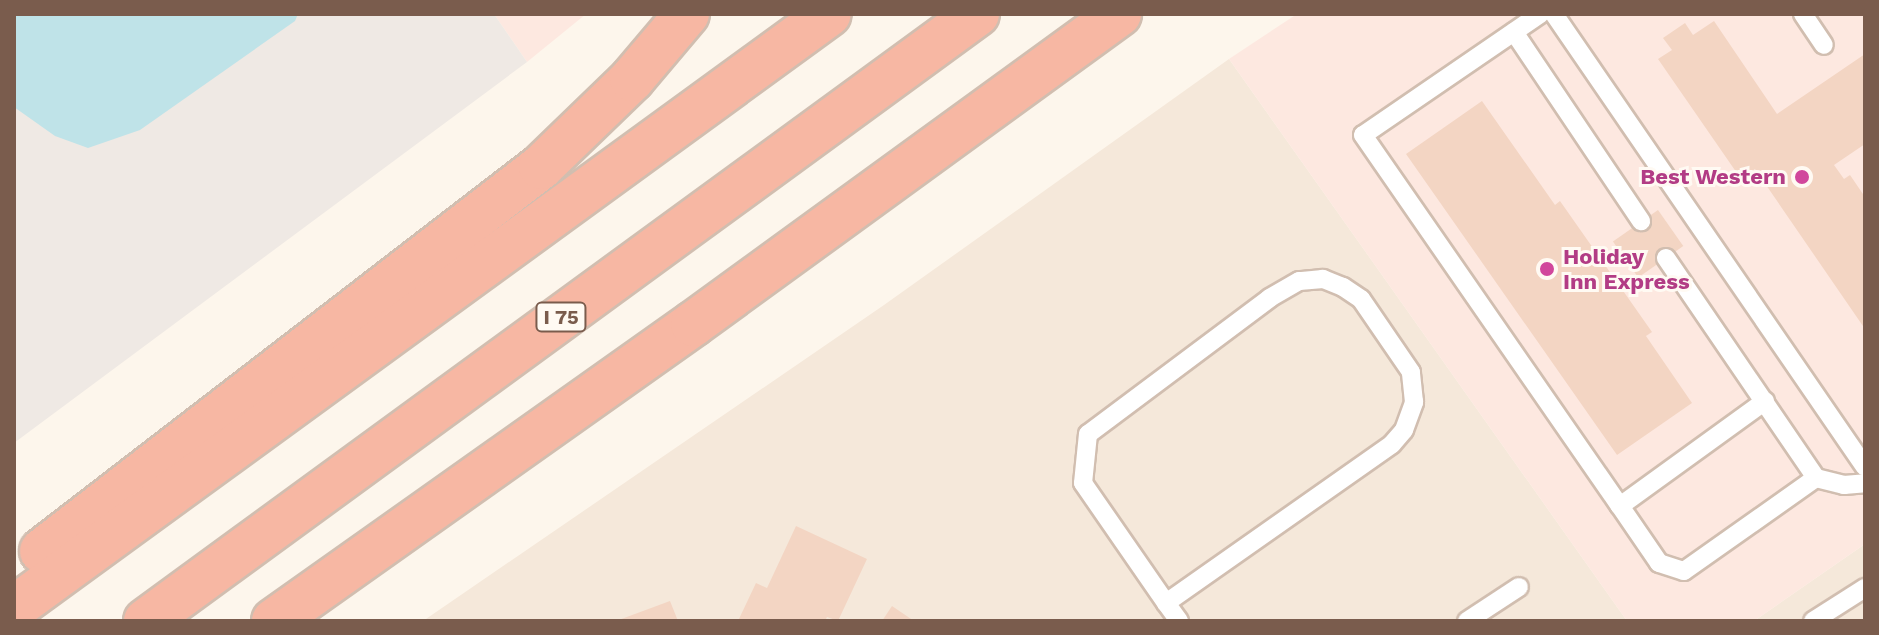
<!DOCTYPE html>
<html>
<head>
<meta charset="utf-8">
<style>
	body { margin:0 }
	#map { position:relative; width:1879px; height:635px; overflow:hidden; background:#fdf6ec; font-family:"Work Sans",sans-serif }
	div>[style] { position:absolute }
	.residential>* { inset:0; background:#f5e8da }
	.commercial>* { inset:0; background:#fde8e0 }
	.industrial>* { inset:0; background:#efe9e4 }
	.water>* { inset:0; background:#bfe3e8 }
	.building>* { inset:0; background:#f3d5c3; transform-origin:0 0 }
	.roads { filter:drop-shadow(2px 0 #d1beb0) drop-shadow(-2px 0 #d1beb0) drop-shadow(0 2px #d1beb0) drop-shadow(0 -2px #d1beb0) }
	.service>* { height:18px; margin:-9px; padding:0 9px; transform-origin:9px; border-radius:9px; background:#fff }
	.motorway>* { height:44px; margin:-22px; padding:0 22px; transform-origin:22px; border-radius:22px; background:#f7b7a3 }
	.dots>* { width:22px; height:22px; translate:-50% -50%; box-sizing:border-box; border:4px solid #fffaf3; border-radius:50% }
	span { translate:-50% -50%; white-space:nowrap; text-align:center; line-height:1.15; -webkit-text-stroke:6px #fffaf3; paint-order:stroke }
	.shield-label span { padding:2px 6px; background:#fffaf3; border:2px solid; border-radius:6px; -webkit-text-stroke-width:0 }
	.shield-label { font-size:20px; color:#7a5c4d; font-weight:700 }
	.hotel-label { font-size:22px; color:#b23c85; font-weight:700 }
	.right { translate:-100% -50%; text-align:right }
	.left { translate:0 -50%; text-align:left }
	.frame { position:absolute; inset:0; border:16px solid #7a5c4d; pointer-events:none }
</style>
</head>
<body>
<div id="map">
	<div class="residential">
		<div style="clip-path:polygon(1229px 59px,1627px 621px,423px 621px,884px 305px)"></div>
		<div style="clip-path:polygon(1865px 544px,1865px 621px,1754px 621px)"></div>
	</div>
	<div class="commercial">
		<div style="clip-path:polygon(494px 14px,586px 14px,527px 62px)"></div>
		<div style="clip-path:polygon(1297px 14px,1865px 14px,1865px 544px,1754px 621px,1627px 621px,1229px 59px)"></div>
	</div>
	<div class="industrial">
		<div style="clip-path:polygon(14px 14px,494px 14px,527px 62px,14px 443px)"></div>
	</div>
	<div class="water">
		<div style="clip-path:polygon(14px 14px,298px 14px,295px 21px,140px 130px,88px 148px,55px 136px,14px 107px)"></div>
	</div>
	<div class="building">
		<div style="clip-path:polygon(1714px 21px,1777px 114px,1865px 54px,1865px 144px,1834px 165px,1844px 179px,1850px 175px,1865px 197px,1865px 329px,1755px 169px,1741px 179px,1658px 59px,1672px 50px,1663px 38px,1685px 23px,1693px 35px)"></div>
		<div style="clip-path:polygon(1482px 101px,1555px 205px,1560px 201px,1652px 332px,1646px 336px,1692px 403px,1617px 455px,1406px 154px)"></div>
		<div style="left:1658px;top:210px;width:44px;height:55px;rotate:55deg"></div>
		<div style="clip-path:polygon(796px 526px,867px 559px,838px 621px,827px 617px,825px 621px,738px 621px,756px 583px,767px 588px)"></div>
		<div style="clip-path:polygon(670px 601px,678px 621px,616px 621px)"></div>
		<div style="clip-path:polygon(892px 606px,914px 621px,882px 621px)"></div>
	</div>
	<div class="roads">
		<div class="service">
			<div style="left:1540px;top:14px;width:214px;rotate:145.6deg"></div>
			<div style="left:1363px;top:135px;width:451px;rotate:55.3deg"></div>
			<div style="left:1620px;top:506px;width:69px;rotate:55.6deg"></div>
			<div style="left:1659px;top:563px;width:26px;rotate:18deg"></div>
			<div style="left:1684px;top:571px;width:161px;rotate:-35.2deg"></div>
			<div style="left:1816px;top:478px;width:29px;rotate:14deg"></div>
			<div style="left:1844px;top:485px;width:21px;rotate:-5deg"></div>
			<div style="left:1554px;top:14px;width:549px;rotate:55.53deg"></div>
			<div style="left:1803px;top:14px;width:37px;rotate:56deg"></div>
			<div style="left:1514px;top:32px;width:228px;rotate:56.1deg"></div>
			<div style="left:1666px;top:258px;width:266px;rotate:55.7deg"></div>
			<div style="left:1620px;top:506px;width:179px;rotate:-35.9deg"></div>
			<div style="left:1166px;top:603px;width:276px;rotate:-35.1deg"></div>
			<div style="left:1392px;top:444px;width:18px;rotate:-49deg"></div>
			<div style="left:1404px;top:430px;width:30px;rotate:-70deg"></div>
			<div style="left:1414px;top:402px;width:30px;rotate:-96deg"></div>
			<div style="left:1411px;top:372px;width:88px;rotate:-124.4deg"></div>
			<div style="left:1361px;top:299px;width:22px;rotate:-146deg"></div>
			<div style="left:1343px;top:287px;width:22px;rotate:-158deg"></div>
			<div style="left:1323px;top:279px;width:24px;rotate:175deg"></div>
			<div style="left:1299px;top:281px;width:34px;rotate:150deg"></div>
			<div style="left:1270px;top:298px;width:227px;rotate:143.2deg"></div>
			<div style="left:1088px;top:434px;width:49px;rotate:95.8deg"></div>
			<div style="left:1083px;top:483px;width:146px;rotate:55.3deg"></div>
			<div style="left:1166px;top:603px;width:22px;rotate:54deg"></div>
			<div style="left:1467px;top:621px;width:62px;rotate:-33.2deg"></div>
			<div style="left:1813px;top:621px;width:62px;rotate:-32.4deg"></div>
		</div>
		<div class="motorway">
			<div style="left:42px;top:551px;width:630px;rotate:-37.58deg"></div>
			<div style="left:541px;top:167px;width:127px;rotate:-44deg"></div>
			<div style="left:632px;top:79px;width:85px;rotate:-49.8deg"></div>
			<div style="left:14px;top:608px;width:1008px;rotate:-36.09deg"></div>
			<div style="left:146px;top:621px;width:1029px;rotate:-36.15deg"></div>
			<div style="left:274px;top:621px;width:514px;rotate:-35.33deg"></div>
			<div style="left:693px;top:324px;width:527px;rotate:-36.04deg"></div>
		</div>
	</div>
	<div class="dots">
		<div style="left:1802px;top:177px;background:#d1479c"></div>
		<div style="left:1547px;top:269px;background:#d1479c"></div>
	</div>
	<div class="shield-label">
		<span style="left:561px;top:317px">I 75</span>
	</div>
	<div class="hotel-label">
		<span class="right" style="left:1786px;top:177px">Best Western</span>
		<span class="left" style="left:1563px;top:269px">Holiday<br>Inn Express</span>
	</div>
	<div class="frame"></div>
</div>
</body>
</html>
